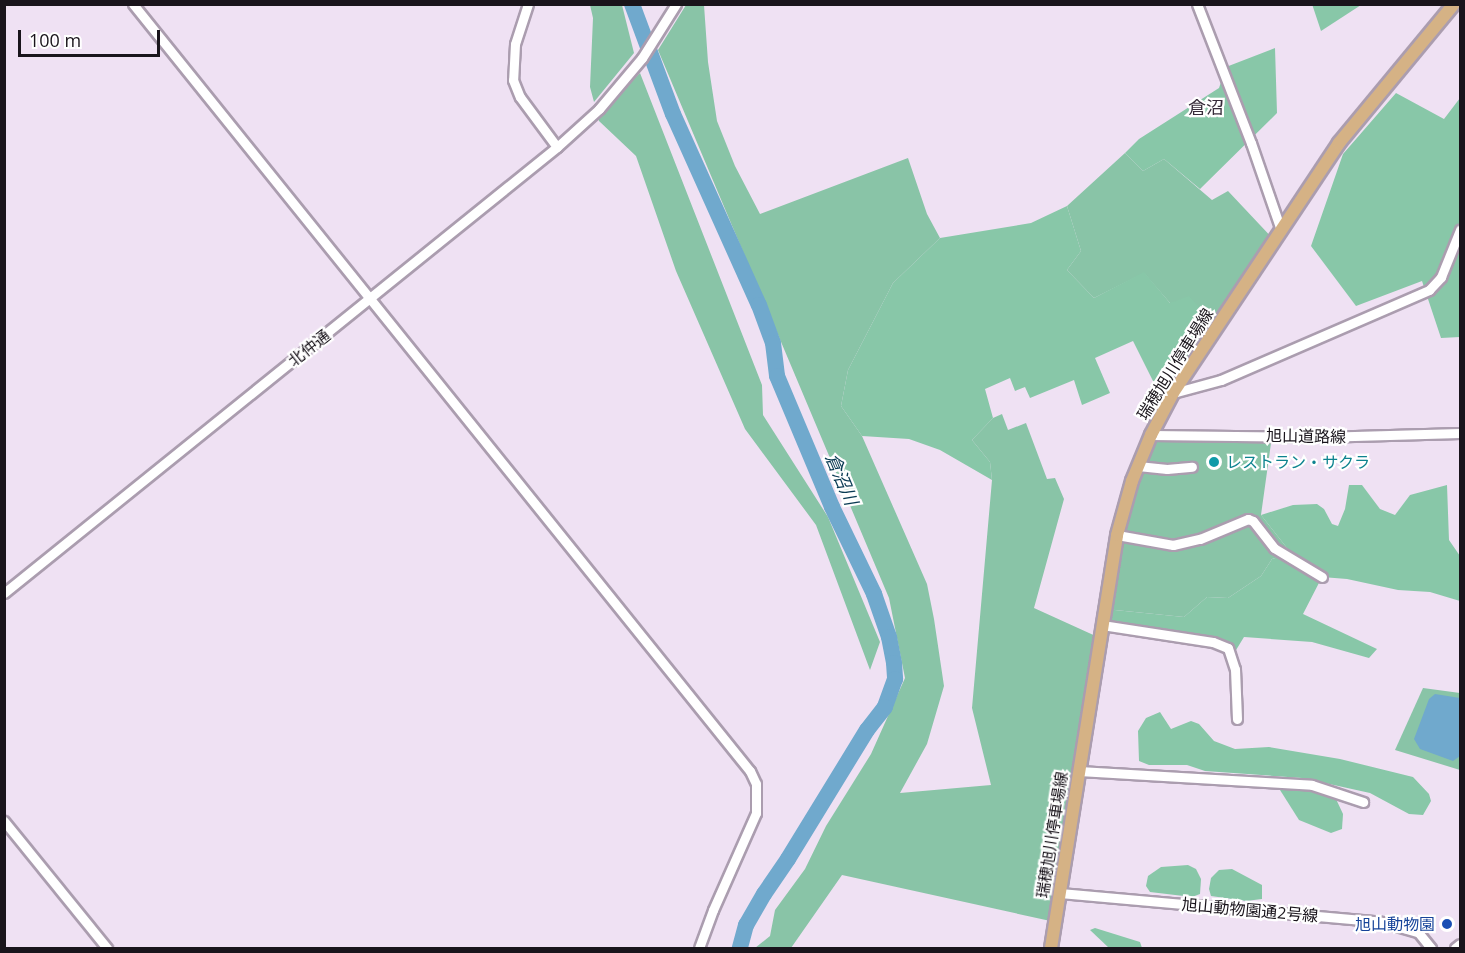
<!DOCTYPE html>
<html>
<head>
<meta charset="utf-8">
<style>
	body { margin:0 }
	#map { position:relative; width:1465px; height:953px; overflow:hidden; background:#efe1f3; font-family:"Open Sans","Noto Sans JP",sans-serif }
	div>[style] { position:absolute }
	.green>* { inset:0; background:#89c4a7 }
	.forest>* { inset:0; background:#88c7a8 }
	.water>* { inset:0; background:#70a9cd }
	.river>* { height:16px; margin:-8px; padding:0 8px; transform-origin:8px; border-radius:8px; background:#70a9cd }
	.roads { filter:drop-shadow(2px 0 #ab9daf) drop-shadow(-2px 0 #ab9daf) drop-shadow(0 2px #ab9daf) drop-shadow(0 -2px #ab9daf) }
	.minor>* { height:9px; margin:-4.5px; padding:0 4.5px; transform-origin:4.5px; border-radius:4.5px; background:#fff }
	.major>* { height:12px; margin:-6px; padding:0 6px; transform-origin:6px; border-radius:6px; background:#d5b285 }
	.dots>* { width:16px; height:16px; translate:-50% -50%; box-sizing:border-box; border:3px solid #fff; border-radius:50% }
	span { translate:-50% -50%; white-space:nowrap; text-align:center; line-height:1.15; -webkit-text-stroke:4.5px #fff; paint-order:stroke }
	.street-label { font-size:16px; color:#19141b }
	.culture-label { font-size:16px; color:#0d838f }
	.left { translate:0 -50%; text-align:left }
	.transit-label { font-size:16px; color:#164399 }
	.right { translate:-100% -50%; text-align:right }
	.neighbourhood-label { font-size:18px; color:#372c3a }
	.water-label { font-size:18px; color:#093a53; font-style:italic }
	.frame { position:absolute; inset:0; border:6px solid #19141b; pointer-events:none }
	.scale { position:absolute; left:18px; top:30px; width:142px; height:27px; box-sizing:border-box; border:3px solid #19141b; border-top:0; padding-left:8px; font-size:18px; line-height:21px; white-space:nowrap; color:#19141b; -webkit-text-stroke:4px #fff; paint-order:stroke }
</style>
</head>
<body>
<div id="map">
	<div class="green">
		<div style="clip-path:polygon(590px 5px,622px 5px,634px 53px,594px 102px,590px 87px,593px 18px)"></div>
		<div style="clip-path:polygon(686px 5px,704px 5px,708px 62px,717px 121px,735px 166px,760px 214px,908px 158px,927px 214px,940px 238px,893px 283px,848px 370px,841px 406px,862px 436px,927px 584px,934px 619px,944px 686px,927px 744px,900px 793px,991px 785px,972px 708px,992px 480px,990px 462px,972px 440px,993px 418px,1002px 414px,1008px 430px,1026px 423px,1047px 479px,1055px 478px,1064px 499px,1034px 608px,1100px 638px,1055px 922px,842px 875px,791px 948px,755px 948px,770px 936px,775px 910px,805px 869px,826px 826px,871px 754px,905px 678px,889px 598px,658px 50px)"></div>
		<div style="clip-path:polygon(640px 73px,762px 385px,763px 415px,828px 517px,880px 642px,870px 670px,816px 525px,745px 429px,676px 271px,636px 156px,599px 121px,597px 114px)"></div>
		<div style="clip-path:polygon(1125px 153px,1143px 171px,1164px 159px,1212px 200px,1228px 191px,1274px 240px,1217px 327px,1170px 303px,1144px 273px,1094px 298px,1067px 270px,1081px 251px,1067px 206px)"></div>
		<div style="clip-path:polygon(1151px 435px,1272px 436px,1261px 515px,1291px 553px,1272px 559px,1261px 576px,1228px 598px,1207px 597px,1184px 617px,1105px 609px,1117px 535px)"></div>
		<div style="clip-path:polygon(1423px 688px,1460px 693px,1460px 770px,1395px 750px)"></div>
	</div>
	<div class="forest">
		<div style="clip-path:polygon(1312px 4px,1361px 4px,1361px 5px,1321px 31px)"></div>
		<div style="clip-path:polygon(1275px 48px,1277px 113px,1200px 189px,1164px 159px,1143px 171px,1125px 153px,1139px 139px,1219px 88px,1226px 67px)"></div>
		<div style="clip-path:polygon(1396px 93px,1444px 119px,1460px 98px,1460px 337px,1441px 338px,1422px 281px,1356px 306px,1311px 246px,1343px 154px)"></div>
		<div style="clip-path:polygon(1067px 206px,1081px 251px,1067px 270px,1094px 298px,1144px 272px,1170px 303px,1189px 296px,1217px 327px,1166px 407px,1133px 341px,1095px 358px,1110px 393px,1082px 405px,1074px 380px,1030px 398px,1025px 387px,1015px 391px,1010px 378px,985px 389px,993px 418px,972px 440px,990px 462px,992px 480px,940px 450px,909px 439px,862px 436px,841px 406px,848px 370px,893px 283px,940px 238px,1031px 223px)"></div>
		<div style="clip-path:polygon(1349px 485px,1362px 485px,1380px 509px,1395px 515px,1410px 495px,1447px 485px,1449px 540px,1460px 556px,1460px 601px,1430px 592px,1398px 590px,1347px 579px,1322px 577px,1303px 614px,1377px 649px,1369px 658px,1312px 642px,1244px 637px,1233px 655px,1228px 648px,1102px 625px,1105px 609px,1184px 617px,1207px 597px,1228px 598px,1261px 576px,1272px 559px,1291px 553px,1261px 515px,1293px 505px,1317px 504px,1324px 509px,1332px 524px,1338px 526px,1345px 509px)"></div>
		<div style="clip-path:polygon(1160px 712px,1171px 729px,1191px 721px,1199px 724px,1214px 741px,1235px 749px,1269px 747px,1340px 759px,1413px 777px,1429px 794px,1431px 801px,1423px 815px,1409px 814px,1370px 793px,1302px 778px,1205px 771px,1187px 765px,1149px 765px,1139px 761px,1138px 731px,1146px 718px)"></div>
		<div style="clip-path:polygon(1283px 785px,1313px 789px,1336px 799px,1343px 814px,1342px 829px,1331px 833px,1299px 820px,1280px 790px)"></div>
		<div style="clip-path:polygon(1188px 865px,1196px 869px,1201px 879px,1200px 894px,1192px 897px,1150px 892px,1146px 886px,1148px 876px,1161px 867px)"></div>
		<div style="clip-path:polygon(1232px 869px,1262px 885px,1262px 899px,1246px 901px,1211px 896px,1209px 889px,1211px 878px,1219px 870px)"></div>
		<div style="clip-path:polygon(1095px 928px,1140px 942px,1142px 948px,1109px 948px,1090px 930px)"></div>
	</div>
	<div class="water">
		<div style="clip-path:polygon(1435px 694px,1460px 698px,1460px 756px,1453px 761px,1420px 749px,1414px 739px,1429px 699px)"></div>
	</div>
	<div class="river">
		<div style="left:632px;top:4px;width:117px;rotate:69.6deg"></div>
		<div style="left:673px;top:114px;width:209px;rotate:65.8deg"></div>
		<div style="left:759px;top:305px;width:40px;rotate:69.8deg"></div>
		<div style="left:773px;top:343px;width:33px;rotate:83deg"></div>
		<div style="left:777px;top:376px;width:142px;rotate:67.2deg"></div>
		<div style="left:832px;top:507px;width:97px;rotate:64.2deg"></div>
		<div style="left:874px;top:594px;width:46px;rotate:70.8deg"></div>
		<div style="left:889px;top:637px;width:26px;rotate:79deg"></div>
		<div style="left:894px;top:663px;width:16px;rotate:86deg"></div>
		<div style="left:895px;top:679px;width:30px;rotate:110deg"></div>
		<div style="left:885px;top:707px;width:29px;rotate:128deg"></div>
		<div style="left:867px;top:730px;width:151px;rotate:121.5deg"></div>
		<div style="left:788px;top:859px;width:42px;rotate:124.4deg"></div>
		<div style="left:764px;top:894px;width:36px;rotate:120deg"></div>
		<div style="left:746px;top:925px;width:24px;rotate:105deg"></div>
	</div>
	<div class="roads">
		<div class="minor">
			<div style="left:133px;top:4px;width:984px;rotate:51.19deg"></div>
			<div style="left:750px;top:771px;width:14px;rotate:65deg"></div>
			<div style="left:756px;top:784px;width:29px;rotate:90deg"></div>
			<div style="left:756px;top:813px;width:106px;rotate:113.9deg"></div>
			<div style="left:713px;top:910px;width:40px;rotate:110.2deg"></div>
			<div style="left:528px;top:4px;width:42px;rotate:108deg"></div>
			<div style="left:515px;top:44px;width:36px;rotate:93deg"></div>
			<div style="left:513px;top:80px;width:18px;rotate:68deg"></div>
			<div style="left:520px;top:97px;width:62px;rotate:53.5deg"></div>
			<div style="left:1197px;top:4px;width:149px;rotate:68.8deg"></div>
			<div style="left:1251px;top:143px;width:92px;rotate:71deg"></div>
			<div style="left:1173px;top:393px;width:50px;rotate:-15.2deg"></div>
			<div style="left:1221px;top:380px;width:227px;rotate:-23.4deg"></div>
			<div style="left:1429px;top:290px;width:18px;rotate:-47deg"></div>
			<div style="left:1441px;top:277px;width:51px;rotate:-68deg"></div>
			<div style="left:1151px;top:435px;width:168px;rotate:0.7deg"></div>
			<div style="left:1319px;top:437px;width:141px;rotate:-1.6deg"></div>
			<div style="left:1138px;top:466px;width:29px;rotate:6deg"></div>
			<div style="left:1167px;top:469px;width:25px;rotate:-5deg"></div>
			<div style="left:1117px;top:535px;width:57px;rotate:10.1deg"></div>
			<div style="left:1173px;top:545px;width:28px;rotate:-13deg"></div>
			<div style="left:1200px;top:539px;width:52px;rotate:-22.6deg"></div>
			<div style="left:1248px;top:519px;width:5px;rotate:22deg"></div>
			<div style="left:1253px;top:521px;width:34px;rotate:52deg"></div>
			<div style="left:1274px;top:548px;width:56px;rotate:31.1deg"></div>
			<div style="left:4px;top:593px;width:710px;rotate:-38.89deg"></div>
			<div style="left:557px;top:147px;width:57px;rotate:-42.1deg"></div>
			<div style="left:599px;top:109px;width:67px;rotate:-49.9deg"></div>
			<div style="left:642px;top:58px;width:64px;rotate:-57.8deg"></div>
			<div style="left:1102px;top:625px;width:112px;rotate:8.7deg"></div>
			<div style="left:1213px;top:642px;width:16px;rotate:22deg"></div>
			<div style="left:1228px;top:648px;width:22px;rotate:72deg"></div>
			<div style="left:1235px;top:669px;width:50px;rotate:87.7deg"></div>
			<div style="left:1079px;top:771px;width:233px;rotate:3.4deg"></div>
			<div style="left:1312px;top:785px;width:54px;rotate:18.4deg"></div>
			<div style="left:4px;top:821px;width:164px;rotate:51deg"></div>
			<div style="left:1060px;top:893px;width:323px;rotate:5.1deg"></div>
			<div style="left:1382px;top:922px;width:37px;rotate:16deg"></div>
			<div style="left:1418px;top:932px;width:21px;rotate:51deg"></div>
			<div style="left:1455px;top:948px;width:6px;rotate:-39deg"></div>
		</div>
		<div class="major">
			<div style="left:1051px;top:948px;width:418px;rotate:-80.9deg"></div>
			<div style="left:1117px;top:535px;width:56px;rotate:-74.5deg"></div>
			<div style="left:1132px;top:481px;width:50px;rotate:-67.6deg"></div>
			<div style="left:1151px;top:435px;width:47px;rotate:-62.4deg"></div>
			<div style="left:1173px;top:393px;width:300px;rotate:-56.4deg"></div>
			<div style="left:1339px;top:143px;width:180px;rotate:-50.4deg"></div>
		</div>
	</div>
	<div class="dots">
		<div style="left:1214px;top:462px;background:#0f9aa8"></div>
		<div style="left:1447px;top:924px;background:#1a4fb4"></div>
	</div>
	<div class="street-label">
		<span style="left:309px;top:348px;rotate:-38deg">北仲通</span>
		<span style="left:1175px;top:364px;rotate:-58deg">瑞穂旭川停車場線</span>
		<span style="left:1306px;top:436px;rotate:1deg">旭山道路線</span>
		<span style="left:1052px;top:835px;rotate:-81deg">瑞穂旭川停車場線</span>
		<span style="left:1250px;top:910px;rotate:5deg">旭山動物園通2号線</span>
	</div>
	<div class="culture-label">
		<span class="left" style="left:1226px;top:462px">レストラン・サクラ</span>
	</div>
	<div class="transit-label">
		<span class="right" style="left:1435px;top:924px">旭山動物園</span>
	</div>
	<div class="neighbourhood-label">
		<span style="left:1206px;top:107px">倉沼</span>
	</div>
	<div class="water-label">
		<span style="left:842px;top:479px;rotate:67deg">倉沼川</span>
	</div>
	<div class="frame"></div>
	<div class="scale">100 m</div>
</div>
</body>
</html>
